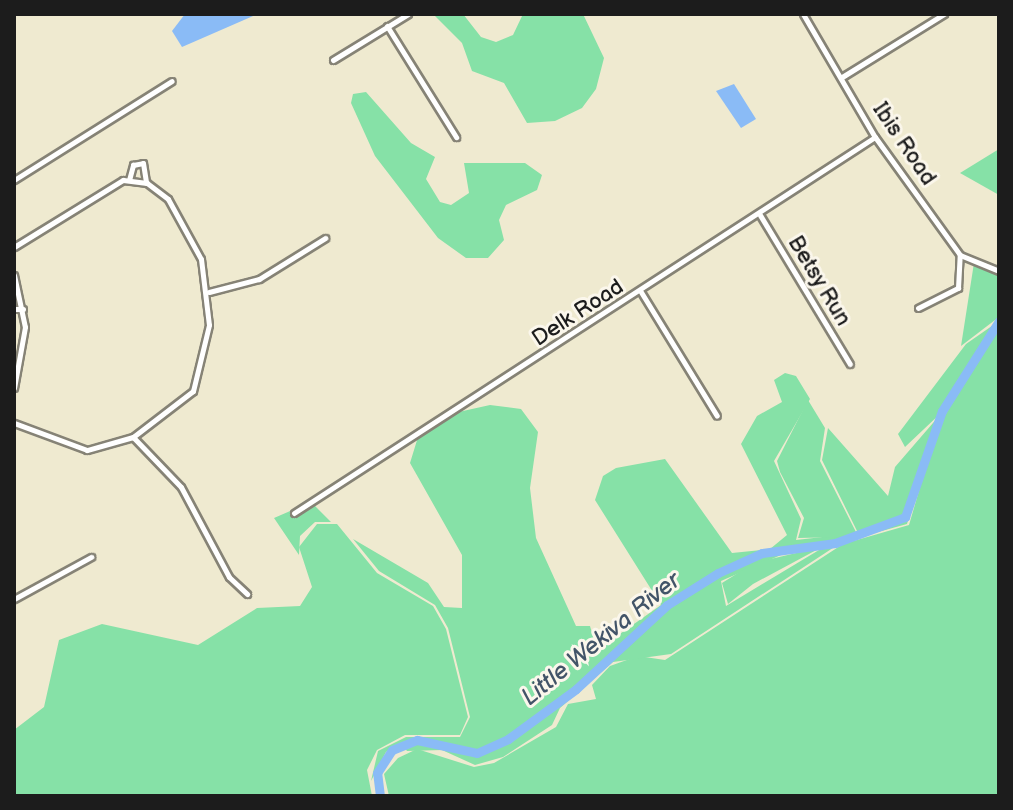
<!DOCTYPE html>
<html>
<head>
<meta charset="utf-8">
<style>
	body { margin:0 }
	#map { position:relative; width:1013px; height:810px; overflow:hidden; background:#efead0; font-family:"Balsamiq Sans",sans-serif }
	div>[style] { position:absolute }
	.green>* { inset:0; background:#86e1a7 }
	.water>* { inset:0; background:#8abbf6 }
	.river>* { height:9px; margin:-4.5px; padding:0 4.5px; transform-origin:4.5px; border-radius:4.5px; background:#8abbf6 }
	.roads { filter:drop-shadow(2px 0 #868376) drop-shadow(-2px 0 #868376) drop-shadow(0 2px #868376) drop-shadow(0 -2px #868376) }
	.minor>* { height:5px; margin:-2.5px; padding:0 2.5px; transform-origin:2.5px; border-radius:2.5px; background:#fff }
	span { translate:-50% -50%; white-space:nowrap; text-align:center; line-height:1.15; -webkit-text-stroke:6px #fbf7ec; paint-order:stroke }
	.street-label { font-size:22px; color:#1c1c1c }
	.water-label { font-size:24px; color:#425468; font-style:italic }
	.frame { position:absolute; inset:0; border:16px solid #1c1c1c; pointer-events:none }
</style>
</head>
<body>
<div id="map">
	<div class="green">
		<div style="clip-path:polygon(463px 14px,481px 37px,496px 42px,513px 35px,523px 14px,583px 14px,604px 58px,596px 89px,582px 108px,555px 121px,527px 123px,504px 83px,472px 71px,462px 43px,434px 15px)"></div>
		<div style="clip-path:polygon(366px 92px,411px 143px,435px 157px,426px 179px,440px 202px,451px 205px,469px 193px,464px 163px,525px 163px,542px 175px,537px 190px,506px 205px,499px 220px,504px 240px,488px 258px,466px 258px,438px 238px,375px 156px,351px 103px,353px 94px)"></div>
		<div style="clip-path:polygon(999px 149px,999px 195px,960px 173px)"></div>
		<div style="clip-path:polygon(974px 263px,999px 274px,999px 317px,961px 346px)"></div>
		<div style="clip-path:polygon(999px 321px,999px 796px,389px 796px,384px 774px,398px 758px,417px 749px,474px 767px,494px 763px,556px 727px,568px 704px,596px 699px,592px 685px,610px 666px,638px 656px,665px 660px,843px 544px,909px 525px,942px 412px,905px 447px,898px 434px,966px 344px)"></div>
		<div style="clip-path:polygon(evenodd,785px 373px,796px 376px,810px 399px,774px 461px,801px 519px,796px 540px,858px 533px,822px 460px,828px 428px,888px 496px,895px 467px,939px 416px,907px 524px,842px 542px,671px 654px,613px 662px,560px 708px,552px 725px,503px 757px,475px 765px,442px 750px,407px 751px,401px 743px,386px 752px,371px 781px,378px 751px,406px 737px,460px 737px,470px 717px,448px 628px,435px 605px,379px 571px,353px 539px,428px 583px,444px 607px,462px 608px,462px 555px,410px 463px,418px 437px,445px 415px,490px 405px,521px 409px,538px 432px,530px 488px,536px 538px,576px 626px,590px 626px,597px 650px,661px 605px,595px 500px,603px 476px,616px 468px,665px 459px,732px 553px,770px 549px,787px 535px,741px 444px,757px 416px,782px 402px,774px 380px,785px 373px,804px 545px,824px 547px,726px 606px,721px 581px,804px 545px)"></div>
		<div style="clip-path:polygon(808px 400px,825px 428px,820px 461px,856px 532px,843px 537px,798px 538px,804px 518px,780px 472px,777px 461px)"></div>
		<div style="clip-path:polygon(311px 502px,331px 522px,315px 522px,300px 536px,299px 555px,274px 518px)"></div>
		<div style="clip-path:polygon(317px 524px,337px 524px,377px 573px,433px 606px,446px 629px,468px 717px,460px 735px,405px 735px,377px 750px,367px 770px,372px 796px,14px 796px,14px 730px,44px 707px,59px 640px,102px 624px,198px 645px,257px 608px,300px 606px,312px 587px,299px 547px)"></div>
		<div style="clip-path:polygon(822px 547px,753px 584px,728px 604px,722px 583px,754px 563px)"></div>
	</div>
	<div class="water">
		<div style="clip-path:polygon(185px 14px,258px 14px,182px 47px,172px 31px)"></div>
		<div style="clip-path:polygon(734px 84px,756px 119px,741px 128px,716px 91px)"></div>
	</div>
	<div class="river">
		<div style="left:380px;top:796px;width:23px;rotate:-97deg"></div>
		<div style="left:377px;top:773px;width:27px;rotate:-57deg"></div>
		<div style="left:392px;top:750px;width:27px;rotate:-22deg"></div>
		<div style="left:417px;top:740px;width:61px;rotate:12.2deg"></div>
		<div style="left:477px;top:753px;width:34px;rotate:-24deg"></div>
		<div style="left:508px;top:739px;width:84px;rotate:-36.3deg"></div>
		<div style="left:576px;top:689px;width:124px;rotate:-42.7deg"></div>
		<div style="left:667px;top:605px;width:60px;rotate:-32.1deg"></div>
		<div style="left:718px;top:573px;width:48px;rotate:-24.4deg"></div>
		<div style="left:762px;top:553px;width:74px;rotate:-7.8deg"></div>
		<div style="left:835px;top:543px;width:75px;rotate:-20.4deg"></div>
		<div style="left:905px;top:517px;width:112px;rotate:-70.8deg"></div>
		<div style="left:942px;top:411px;width:107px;rotate:-57.7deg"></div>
	</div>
	<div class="roads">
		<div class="minor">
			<div style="left:803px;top:14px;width:143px;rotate:59.7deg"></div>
			<div style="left:875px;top:137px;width:145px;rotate:54.2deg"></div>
			<div style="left:960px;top:255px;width:42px;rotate:22.3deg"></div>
			<div style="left:387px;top:26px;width:131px;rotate:58.1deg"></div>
			<div style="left:333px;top:60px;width:88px;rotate:-31.5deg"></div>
			<div style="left:842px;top:77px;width:120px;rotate:-31.7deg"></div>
			<div style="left:14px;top:180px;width:186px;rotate:-32.1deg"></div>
			<div style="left:129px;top:180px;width:16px;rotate:-75deg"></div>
			<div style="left:133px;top:165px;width:10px;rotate:-11deg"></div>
			<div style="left:143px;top:163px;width:20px;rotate:81deg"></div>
			<div style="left:760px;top:215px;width:174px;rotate:58.9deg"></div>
			<div style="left:14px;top:247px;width:128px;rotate:-31.6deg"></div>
			<div style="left:123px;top:180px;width:24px;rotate:7deg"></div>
			<div style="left:147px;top:183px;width:26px;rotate:37deg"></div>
			<div style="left:168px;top:199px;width:68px;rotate:61.2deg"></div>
			<div style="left:201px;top:259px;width:66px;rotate:83.1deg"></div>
			<div style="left:209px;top:325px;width:68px;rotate:103.6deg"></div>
			<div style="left:193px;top:391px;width:76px;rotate:142.5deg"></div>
			<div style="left:133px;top:437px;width:48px;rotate:164.2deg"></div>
			<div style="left:87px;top:450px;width:78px;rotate:-159.7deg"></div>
			<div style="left:14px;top:275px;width:53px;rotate:78.1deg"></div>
			<div style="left:25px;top:327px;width:62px;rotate:100.2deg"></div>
			<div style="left:209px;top:292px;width:52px;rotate:-14.6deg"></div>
			<div style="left:259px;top:279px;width:78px;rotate:-31.8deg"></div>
			<div style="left:641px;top:292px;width:145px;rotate:58.5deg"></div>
			<div style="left:918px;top:308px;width:45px;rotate:-26.6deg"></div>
			<div style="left:958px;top:288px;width:33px;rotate:-87deg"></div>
			<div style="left:14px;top:309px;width:9px"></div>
			<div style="left:133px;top:437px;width:69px;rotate:46.2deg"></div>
			<div style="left:181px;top:487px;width:102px;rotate:61.9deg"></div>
			<div style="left:229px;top:577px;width:25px;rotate:43deg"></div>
			<div style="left:294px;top:513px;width:692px;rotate:-32.91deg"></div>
			<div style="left:14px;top:599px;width:88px;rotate:-28.6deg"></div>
		</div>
	</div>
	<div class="street-label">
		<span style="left:904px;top:144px;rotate:56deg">Ibis Road</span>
		<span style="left:819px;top:281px;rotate:59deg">Betsy Run</span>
		<span style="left:578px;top:313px;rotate:-33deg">Delk Road</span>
	</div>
	<div class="water-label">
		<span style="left:601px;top:639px;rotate:-39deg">Little Wekiva River</span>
	</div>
	<div class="frame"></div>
</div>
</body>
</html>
